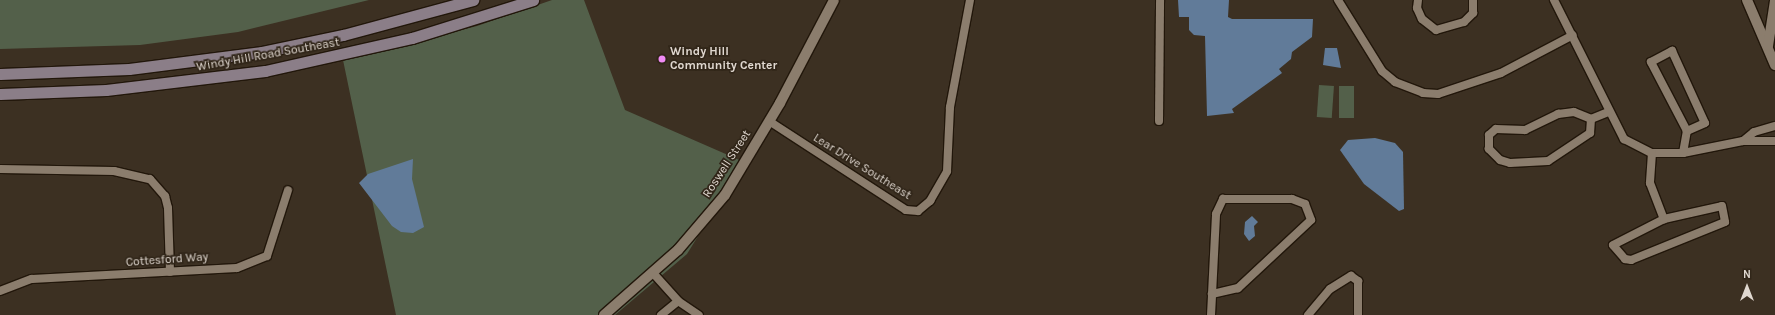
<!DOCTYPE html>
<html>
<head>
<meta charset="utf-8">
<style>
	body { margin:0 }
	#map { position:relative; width:1775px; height:315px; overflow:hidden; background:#3c3022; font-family:Karla,sans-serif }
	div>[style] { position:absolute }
	.green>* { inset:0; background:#53604a; transform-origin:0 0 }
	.water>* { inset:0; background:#617b99 }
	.roads { filter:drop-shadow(1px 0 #22170b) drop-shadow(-1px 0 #22170b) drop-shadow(0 1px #22170b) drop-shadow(0 -1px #22170b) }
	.minor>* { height:8px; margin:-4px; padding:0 4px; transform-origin:4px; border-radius:4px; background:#8b7d6d }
	.tertiary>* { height:10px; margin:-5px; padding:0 5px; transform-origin:5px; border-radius:5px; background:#8b7d6d }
	.secondary>* { height:11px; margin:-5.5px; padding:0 5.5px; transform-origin:5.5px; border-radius:5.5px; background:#8b7e88 }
	.dots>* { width:11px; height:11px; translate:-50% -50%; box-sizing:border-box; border:2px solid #312619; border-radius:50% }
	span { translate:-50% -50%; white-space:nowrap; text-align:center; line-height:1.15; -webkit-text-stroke:3.5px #312619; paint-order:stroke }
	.poi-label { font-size:12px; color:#e0d8d0; font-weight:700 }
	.left { translate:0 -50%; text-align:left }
	.street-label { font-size:12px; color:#e0d8d0 }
	.north { position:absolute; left:1727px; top:267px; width:40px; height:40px; -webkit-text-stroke:3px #312619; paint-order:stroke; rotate:0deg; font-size:11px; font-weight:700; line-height:16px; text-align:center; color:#e0d8d0 }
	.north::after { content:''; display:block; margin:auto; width:14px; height:18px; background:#e0d8d0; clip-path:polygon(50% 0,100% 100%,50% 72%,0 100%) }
</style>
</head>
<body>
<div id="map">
	<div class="green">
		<div style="clip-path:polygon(0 0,369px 0,238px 32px,140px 45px,0 49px)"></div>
		<div style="clip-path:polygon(552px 0,584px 0,625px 110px,744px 162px,687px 254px,615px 315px,396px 315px,343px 60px,477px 26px)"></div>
		<div style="left:1319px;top:85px;width:15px;height:32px;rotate:4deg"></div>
		<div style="left:1339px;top:86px;width:15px;height:32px"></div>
	</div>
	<div class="water">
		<div style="clip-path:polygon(1178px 0,1229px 0,1228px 17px,1232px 19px,1313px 19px,1312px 37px,1292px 52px,1291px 59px,1279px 69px,1282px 73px,1232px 109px,1234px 113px,1207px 116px,1205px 36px,1194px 35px,1189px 30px,1189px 17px,1179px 17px)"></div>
		<div style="clip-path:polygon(1325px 48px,1337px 48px,1341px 68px,1323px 65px)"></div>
		<div style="clip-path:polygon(1375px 138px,1395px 143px,1403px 152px,1404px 209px,1399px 211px,1364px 184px,1340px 150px,1348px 140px)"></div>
		<div style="clip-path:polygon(413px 159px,412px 179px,424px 227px,413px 233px,401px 232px,392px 226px,359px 183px,368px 174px)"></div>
		<div style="clip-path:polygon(1252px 216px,1258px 222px,1254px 226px,1255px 236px,1249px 241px,1244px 234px,1245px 222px)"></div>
	</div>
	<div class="roads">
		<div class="minor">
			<div style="left:1338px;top:0;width:84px;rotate:58.2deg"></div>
			<div style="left:1382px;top:71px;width:17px;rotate:40deg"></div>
			<div style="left:1395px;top:82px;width:30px;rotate:21deg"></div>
			<div style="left:1423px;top:93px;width:15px;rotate:4deg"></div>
			<div style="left:1438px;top:94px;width:66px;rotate:-18.4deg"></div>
			<div style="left:1501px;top:73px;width:81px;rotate:-27.8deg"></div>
			<div style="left:1418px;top:0;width:8px;rotate:97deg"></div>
			<div style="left:1417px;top:8px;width:12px;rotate:66deg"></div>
			<div style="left:1422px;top:19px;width:18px;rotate:38deg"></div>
			<div style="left:1436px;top:30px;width:29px;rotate:-16deg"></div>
			<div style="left:1464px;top:22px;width:13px;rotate:-45deg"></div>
			<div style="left:1473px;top:13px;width:13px;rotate:-90deg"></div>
			<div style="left:1554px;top:0;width:156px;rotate:63.3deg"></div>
			<div style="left:1624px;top:139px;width:31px;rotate:27deg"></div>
			<div style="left:1652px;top:153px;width:31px"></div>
			<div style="left:1683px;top:153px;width:61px;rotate:-11.3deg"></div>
			<div style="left:1743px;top:141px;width:32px"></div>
			<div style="left:1574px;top:112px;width:18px;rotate:22deg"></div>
			<div style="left:1591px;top:119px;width:14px;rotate:94deg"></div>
			<div style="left:1590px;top:133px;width:50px;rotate:146.3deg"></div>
			<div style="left:1548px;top:161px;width:38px;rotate:177deg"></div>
			<div style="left:1510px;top:163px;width:10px;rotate:-163deg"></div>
			<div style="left:1500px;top:160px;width:16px;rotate:-135deg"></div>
			<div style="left:1489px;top:149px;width:14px;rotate:-90deg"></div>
			<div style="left:1489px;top:135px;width:9px;rotate:-41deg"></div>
			<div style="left:1496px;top:129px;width:29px;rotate:2deg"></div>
			<div style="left:1525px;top:130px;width:37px;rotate:-26deg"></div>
			<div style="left:1558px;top:114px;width:16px;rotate:-7deg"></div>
			<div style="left:1591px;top:119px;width:18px;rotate:-22deg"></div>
			<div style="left:769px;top:121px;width:163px;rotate:33deg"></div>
			<div style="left:906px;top:210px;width:12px;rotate:5deg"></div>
			<div style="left:918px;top:211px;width:16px;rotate:-40deg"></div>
			<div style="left:930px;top:201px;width:34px;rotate:-60deg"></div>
			<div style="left:947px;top:171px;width:64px;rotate:-87.3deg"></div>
			<div style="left:950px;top:107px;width:109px;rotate:-79.4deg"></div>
			<div style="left:1159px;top:121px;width:121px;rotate:-89.5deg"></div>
			<div style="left:1743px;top:141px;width:14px;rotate:-39deg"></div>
			<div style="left:1754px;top:132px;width:22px;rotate:-16deg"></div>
			<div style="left:1652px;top:153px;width:30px;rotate:94deg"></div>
			<div style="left:1650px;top:183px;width:39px;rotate:69deg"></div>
			<div style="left:1683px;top:153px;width:22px;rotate:-80deg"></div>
			<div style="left:1687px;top:131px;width:78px;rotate:-117.6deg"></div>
			<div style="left:1651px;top:62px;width:24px;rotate:-28deg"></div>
			<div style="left:1672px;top:51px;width:79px;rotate:65.4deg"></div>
			<div style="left:1705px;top:123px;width:20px;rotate:156deg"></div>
			<div style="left:0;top:169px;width:114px;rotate:1deg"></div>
			<div style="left:114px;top:171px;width:37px;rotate:13deg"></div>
			<div style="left:150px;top:179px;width:23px;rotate:49deg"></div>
			<div style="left:165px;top:196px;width:12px;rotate:76deg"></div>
			<div style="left:168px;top:208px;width:64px;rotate:88.2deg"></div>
			<div style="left:1223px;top:199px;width:69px"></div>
			<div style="left:1292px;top:199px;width:14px;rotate:21deg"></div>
			<div style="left:1305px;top:204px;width:17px;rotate:69deg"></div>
			<div style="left:1311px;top:220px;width:100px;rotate:137deg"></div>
			<div style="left:1238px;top:288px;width:27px;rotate:167deg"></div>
			<div style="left:1212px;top:294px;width:80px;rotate:-87.1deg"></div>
			<div style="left:1216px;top:214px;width:17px;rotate:-65deg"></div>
			<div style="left:1722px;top:206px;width:16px;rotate:79deg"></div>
			<div style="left:1725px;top:222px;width:101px;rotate:158deg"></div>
			<div style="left:1631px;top:260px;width:6px;rotate:-171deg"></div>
			<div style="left:1625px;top:259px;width:18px;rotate:-131deg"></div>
			<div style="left:1613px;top:245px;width:57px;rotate:-27deg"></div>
			<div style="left:1664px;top:219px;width:59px;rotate:-12.6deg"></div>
			<div style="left:653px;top:273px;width:38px;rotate:48deg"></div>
			<div style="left:678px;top:301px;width:25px;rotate:34deg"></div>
			<div style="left:0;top:291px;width:34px;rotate:-21deg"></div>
			<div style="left:32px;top:279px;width:205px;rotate:-3.1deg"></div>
			<div style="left:237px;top:268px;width:32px;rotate:-22deg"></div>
			<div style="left:267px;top:256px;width:69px;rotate:-72.3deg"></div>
			<div style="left:661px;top:315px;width:22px;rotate:-39deg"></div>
			<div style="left:1211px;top:315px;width:21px;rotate:-87deg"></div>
			<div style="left:1308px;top:315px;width:34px;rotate:-50deg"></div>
			<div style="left:1330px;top:289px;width:25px;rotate:-32deg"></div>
			<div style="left:1351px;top:276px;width:9px;rotate:36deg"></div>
			<div style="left:1358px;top:281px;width:34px;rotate:90deg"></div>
		</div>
		<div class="tertiary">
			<div style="left:1747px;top:0;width:71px;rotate:66.7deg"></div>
			<div style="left:1768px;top:46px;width:46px;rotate:-81.2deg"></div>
			<div style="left:604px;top:315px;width:98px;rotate:-41.3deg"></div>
			<div style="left:678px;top:250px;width:72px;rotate:-49.5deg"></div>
			<div style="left:725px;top:195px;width:107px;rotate:-59.1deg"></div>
			<div style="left:780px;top:103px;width:116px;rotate:-62.3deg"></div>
		</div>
		<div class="secondary">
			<div style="left:0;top:74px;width:129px;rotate:-2.2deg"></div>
			<div style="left:129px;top:69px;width:134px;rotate:-7.3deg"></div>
			<div style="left:262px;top:52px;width:83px;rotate:-11.9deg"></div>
			<div style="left:343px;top:35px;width:135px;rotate:-15.1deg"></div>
			<div style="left:0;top:94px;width:106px;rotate:-2.2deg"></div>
			<div style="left:106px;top:90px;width:160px;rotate:-6.8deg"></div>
			<div style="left:265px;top:71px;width:151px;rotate:-12.7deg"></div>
			<div style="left:412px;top:38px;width:127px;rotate:-17.4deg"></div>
		</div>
	</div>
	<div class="dots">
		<div style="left:662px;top:59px;background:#f18bf5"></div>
	</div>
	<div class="poi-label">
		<span class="left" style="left:670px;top:59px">Windy Hill<br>Community Center</span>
	</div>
	<div class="street-label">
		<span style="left:268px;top:55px;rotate:-10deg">Windy Hill Road Southeast</span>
		<span style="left:727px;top:164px;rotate:-57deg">Roswell Street</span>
		<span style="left:862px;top:167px;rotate:32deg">Lear Drive Southeast</span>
		<span style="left:167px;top:260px;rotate:-4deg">Cottesford Way</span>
	</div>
	<div class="north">N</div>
</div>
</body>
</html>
